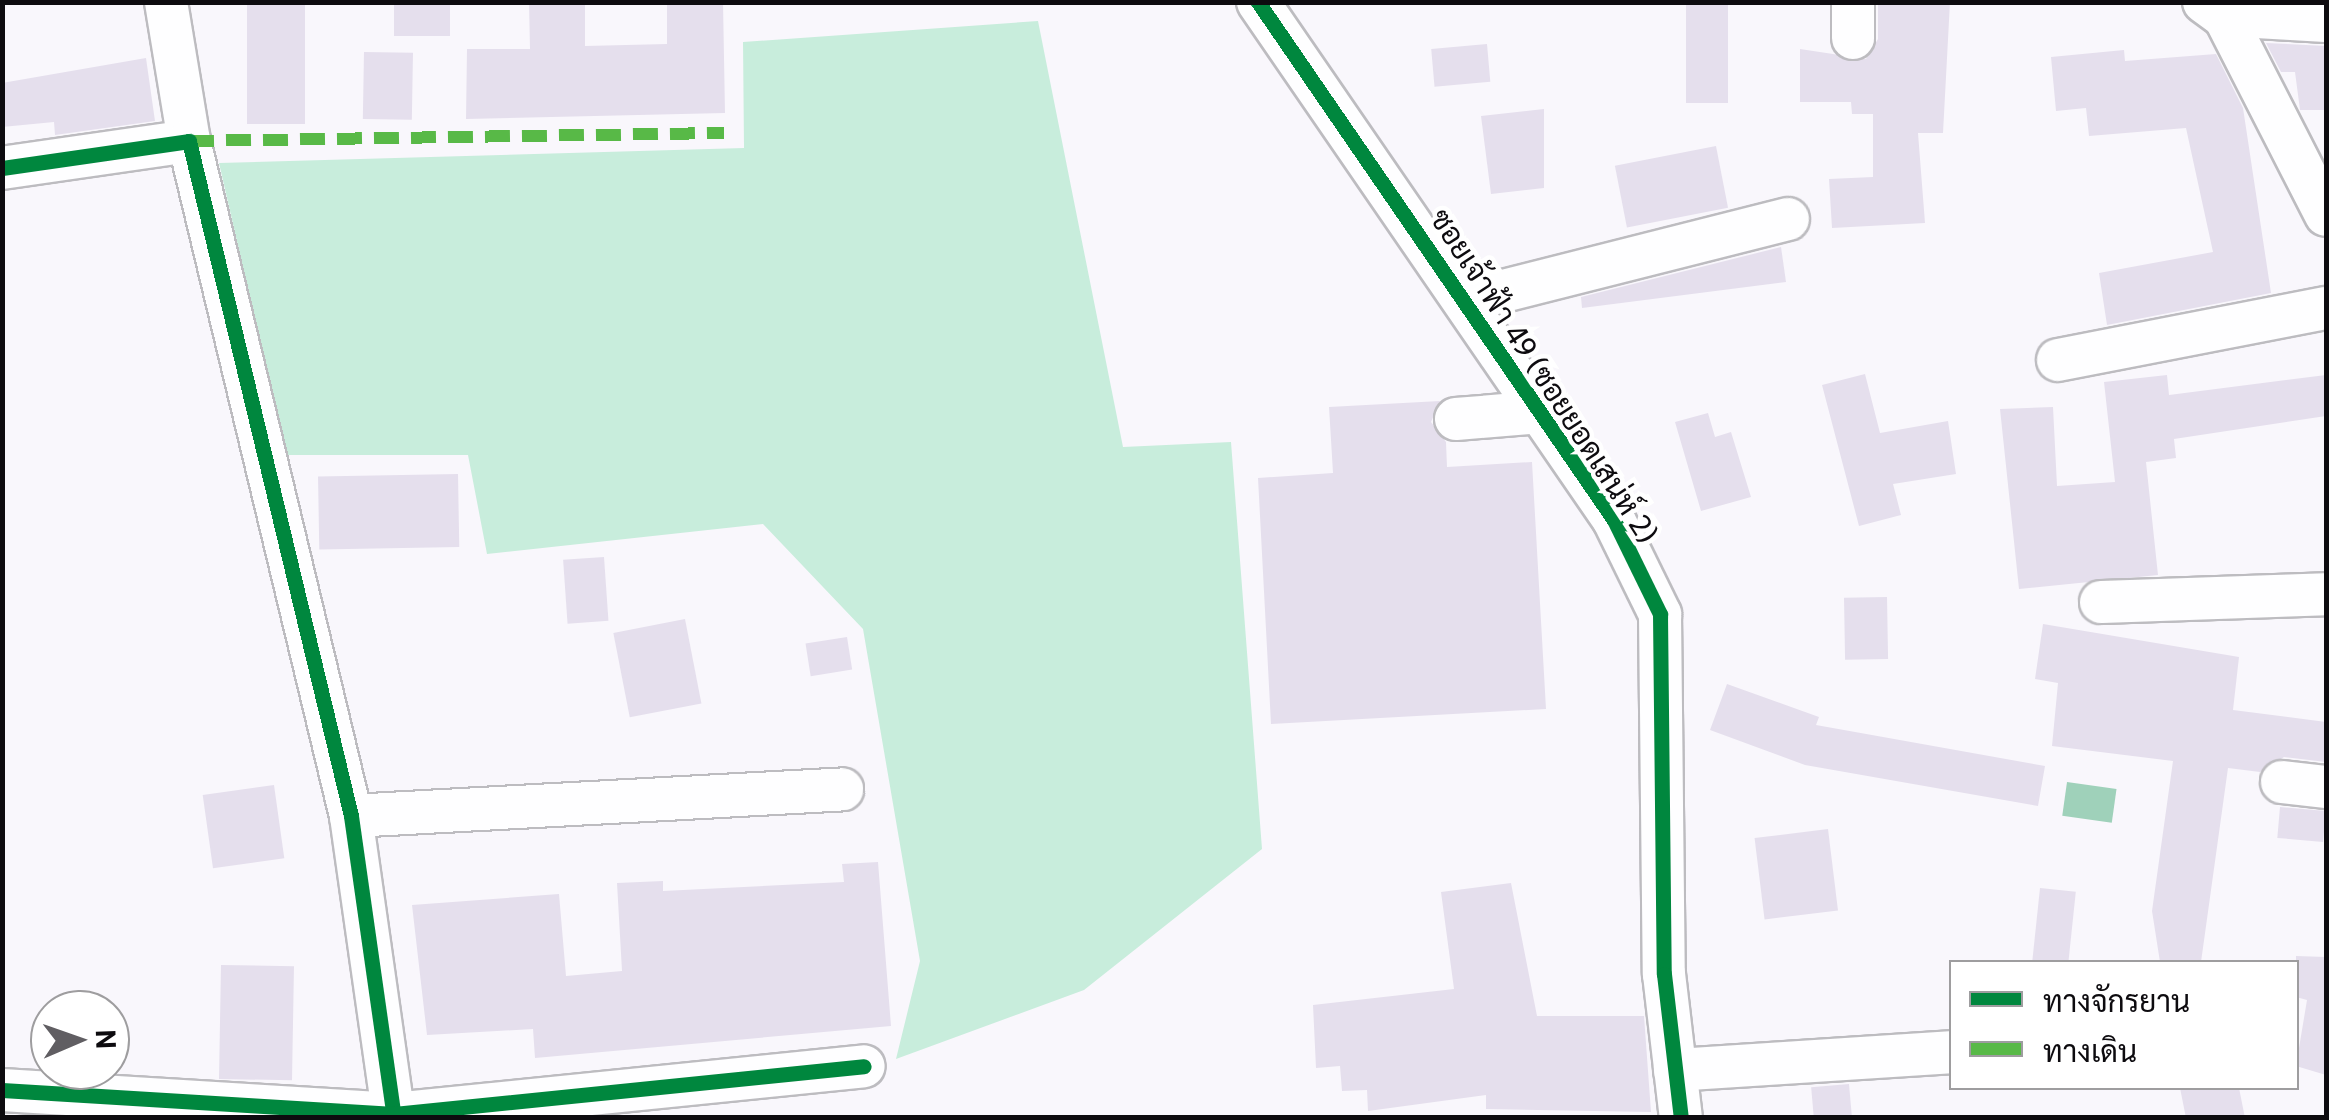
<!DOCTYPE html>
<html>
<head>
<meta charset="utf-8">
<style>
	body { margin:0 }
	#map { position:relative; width:2329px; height:1120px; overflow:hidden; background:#f9f7fc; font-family:Georgia,Sarabun,serif }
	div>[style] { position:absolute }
	.green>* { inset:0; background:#c8eddc }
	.water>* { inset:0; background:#9fd1ba; transform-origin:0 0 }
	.building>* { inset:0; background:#e5dfed; transform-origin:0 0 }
	.roads { filter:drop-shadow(2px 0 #bdbcc0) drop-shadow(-2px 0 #bdbcc0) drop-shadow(0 2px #bdbcc0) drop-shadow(0 -2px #bdbcc0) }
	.minor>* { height:42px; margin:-21px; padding:0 21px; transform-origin:21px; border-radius:21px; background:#fefeff }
	.quiet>* { height:12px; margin-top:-6px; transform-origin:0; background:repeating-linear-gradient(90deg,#58b947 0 25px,transparent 0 37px) }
	.cycleway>* { height:15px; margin:-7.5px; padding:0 7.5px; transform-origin:7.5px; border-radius:7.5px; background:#00873e }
	span { translate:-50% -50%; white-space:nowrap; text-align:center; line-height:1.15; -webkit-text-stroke:9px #fff; paint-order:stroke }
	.street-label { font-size:30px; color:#0d0b0f }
	.frame { position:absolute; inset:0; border:5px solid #0d0b0f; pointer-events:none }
	.legend { position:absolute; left:1949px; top:960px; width:350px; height:130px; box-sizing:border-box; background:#fff; border:2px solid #9e9d9f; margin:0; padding:12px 18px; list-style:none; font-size:30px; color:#0d0b0f }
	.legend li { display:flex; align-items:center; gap:20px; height:50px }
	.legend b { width:50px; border:2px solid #9e9d9f }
	.north { position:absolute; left:30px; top:990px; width:100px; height:100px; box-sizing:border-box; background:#fff; border:2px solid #9e9d9f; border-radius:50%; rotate:88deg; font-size:28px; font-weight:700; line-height:40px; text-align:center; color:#0d0b0f }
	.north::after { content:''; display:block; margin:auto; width:35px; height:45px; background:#605e62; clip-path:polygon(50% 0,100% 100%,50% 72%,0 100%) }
</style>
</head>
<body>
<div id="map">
	<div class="green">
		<div style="clip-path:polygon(1038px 21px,1123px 447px,1231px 442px,1262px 849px,1084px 990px,896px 1059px,920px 961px,863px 629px,763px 524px,487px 554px,468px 455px,286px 455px,219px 163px,744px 148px,743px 42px)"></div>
	</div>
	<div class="water">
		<div style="left:2067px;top:782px;width:50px;height:34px;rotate:8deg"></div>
	</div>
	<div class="building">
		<div style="left:247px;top:2px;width:58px;height:122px"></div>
		<div style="left:394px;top:2px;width:56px;height:34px"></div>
		<div style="clip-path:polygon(529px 2px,585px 2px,585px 46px,667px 44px,667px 2px,723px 2px,725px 113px,466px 119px,467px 49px,530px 49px)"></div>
		<div style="left:1686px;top:2px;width:42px;height:101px"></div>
		<div style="clip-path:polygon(1878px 2px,1950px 2px,1943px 133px,1918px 133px,1925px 223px,1832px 228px,1829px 179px,1873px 177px,1873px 114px,1852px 114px,1851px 102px,1800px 102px,1800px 49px,1866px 59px,1878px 39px)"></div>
		<div style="clip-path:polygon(2266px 43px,2326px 46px,2326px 110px,2300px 110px,2295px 72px,2281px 72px)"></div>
		<div style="left:1487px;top:44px;width:38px;height:56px;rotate:85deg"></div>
		<div style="clip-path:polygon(2124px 50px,2125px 61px,2216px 54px,2243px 108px,2271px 293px,2107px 325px,2099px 273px,2213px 252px,2186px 128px,2089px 136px,2086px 108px,2056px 111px,2051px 57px)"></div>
		<div style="left:364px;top:52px;width:49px;height:67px;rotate:1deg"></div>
		<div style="clip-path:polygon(146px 58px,155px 121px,55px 135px,54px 122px,2px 127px,2px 83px)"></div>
		<div style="clip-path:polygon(1544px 109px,1544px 188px,1491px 194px,1481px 116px)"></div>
		<div style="left:1716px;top:146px;width:63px;height:103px;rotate:79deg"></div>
		<div style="clip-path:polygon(1781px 247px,1786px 282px,1582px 308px,1581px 297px)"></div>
		<div style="clip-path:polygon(1865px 374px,1880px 433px,1948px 421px,1956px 474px,1893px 484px,1901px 515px,1859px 526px,1822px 385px)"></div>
		<div style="clip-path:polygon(2167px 375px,2169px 395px,2326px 375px,2326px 416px,2174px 439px,2176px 458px,2146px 462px,2158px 575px,2019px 589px,2000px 409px,2053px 407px,2057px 486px,2115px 482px,2104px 382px)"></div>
		<div style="clip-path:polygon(1440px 401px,1431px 422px,1446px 442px,1447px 467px,1532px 462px,1546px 709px,1271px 724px,1258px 478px,1333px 473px,1329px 407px)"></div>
		<div style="clip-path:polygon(1708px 413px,1715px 437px,1731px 432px,1751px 497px,1701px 511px,1675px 422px)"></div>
		<div style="left:458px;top:474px;width:73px;height:140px;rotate:89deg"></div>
		<div style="left:604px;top:557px;width:64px;height:41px;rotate:86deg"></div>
		<div style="left:1887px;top:597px;width:62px;height:43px;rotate:89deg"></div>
		<div style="left:685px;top:619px;width:86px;height:73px;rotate:79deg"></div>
		<div style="clip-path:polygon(2043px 624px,2239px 657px,2233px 710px,2326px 722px,2326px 762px,2284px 757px,2260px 772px,2228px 768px,2201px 962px,2160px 962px,2152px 911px,2173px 761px,2052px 746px,2058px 683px,2035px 679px)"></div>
		<div style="left:847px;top:637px;width:33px;height:42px;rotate:81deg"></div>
		<div style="clip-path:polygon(1727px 684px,1819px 717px,1816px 725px,2045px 766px,2038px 806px,1805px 765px,1710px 730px)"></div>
		<div style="left:274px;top:785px;width:74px;height:72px;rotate:82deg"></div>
		<div style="left:2280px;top:807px;width:46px;height:31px;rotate:5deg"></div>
		<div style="left:1828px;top:829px;width:82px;height:74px;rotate:83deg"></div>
		<div style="clip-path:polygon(878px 862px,891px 1026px,535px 1058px,533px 1029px,427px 1035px,412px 905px,559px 894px,566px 976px,622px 971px,617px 883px,663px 881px,663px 891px,844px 882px,842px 864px)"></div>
		<div style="clip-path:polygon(1511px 883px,1537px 1016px,1644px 1016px,1651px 1112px,1486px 1109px,1486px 1095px,1368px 1111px,1367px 1090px,1342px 1091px,1340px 1066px,1316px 1068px,1313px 1005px,1454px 989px,1441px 892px)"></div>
		<div style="left:2040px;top:888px;width:36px;height:74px;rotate:6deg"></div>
		<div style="clip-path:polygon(2296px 956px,2326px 957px,2326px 1075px,2296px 1066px,2307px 1000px,2296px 997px)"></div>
		<div style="left:221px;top:965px;width:73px;height:114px;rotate:1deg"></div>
		<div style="left:1849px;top:1084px;width:34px;height:38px;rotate:85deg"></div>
		<div style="clip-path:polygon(2180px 1088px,2239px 1088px,2245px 1118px,2186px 1118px)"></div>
	</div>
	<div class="roads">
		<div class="minor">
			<div style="left:166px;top:2px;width:141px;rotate:80.6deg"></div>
			<div style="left:1258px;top:2px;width:629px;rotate:55.5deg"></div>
			<div style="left:1614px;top:520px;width:105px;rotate:63.9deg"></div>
			<div style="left:1660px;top:614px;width:360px;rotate:89.4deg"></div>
			<div style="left:1664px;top:974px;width:145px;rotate:83.3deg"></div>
			<div style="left:2204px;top:2px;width:22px;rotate:36deg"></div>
			<div style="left:2222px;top:15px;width:104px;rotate:3.3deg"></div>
			<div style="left:2217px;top:2px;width:239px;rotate:62.9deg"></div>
			<div style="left:1853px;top:38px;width:36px;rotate:-90deg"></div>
			<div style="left:2px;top:168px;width:189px;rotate:-8.2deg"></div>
			<div style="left:189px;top:141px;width:694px;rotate:76.5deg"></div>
			<div style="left:351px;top:816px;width:305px;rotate:81.9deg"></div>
			<div style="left:1468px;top:300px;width:330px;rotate:-14.2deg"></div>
			<div style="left:2058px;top:360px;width:273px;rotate:-11deg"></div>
			<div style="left:1456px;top:419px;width:85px;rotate:-4.7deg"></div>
			<div style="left:2101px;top:602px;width:225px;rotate:-2deg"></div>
			<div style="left:2282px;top:782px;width:44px;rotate:6.5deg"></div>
			<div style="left:351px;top:816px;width:492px;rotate:-3.1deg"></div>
			<div style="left:1675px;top:1070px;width:278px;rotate:-3.7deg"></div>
			<div style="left:2px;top:1090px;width:393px;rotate:3.5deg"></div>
			<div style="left:394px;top:1114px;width:472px;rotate:-5.8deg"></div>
		</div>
	</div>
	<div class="quiet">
		<div style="left:189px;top:141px;width:535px;rotate:-0.86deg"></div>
	</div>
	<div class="cycleway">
		<div style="left:1258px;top:2px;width:629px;rotate:55.5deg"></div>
		<div style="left:1614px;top:520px;width:105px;rotate:63.9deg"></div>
		<div style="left:1660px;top:614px;width:360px;rotate:89.4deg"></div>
		<div style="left:1664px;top:974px;width:145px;rotate:83.3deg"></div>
		<div style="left:2px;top:168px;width:189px;rotate:-8.2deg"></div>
		<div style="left:189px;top:141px;width:694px;rotate:76.5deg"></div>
		<div style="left:351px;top:816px;width:305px;rotate:81.9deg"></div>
		<div style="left:2px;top:1090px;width:393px;rotate:3.5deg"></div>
		<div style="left:394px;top:1114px;width:472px;rotate:-5.8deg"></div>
	</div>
	<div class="street-label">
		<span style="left:1545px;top:375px;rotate:57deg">ซอยเจ้าฟ้า 49 (ซอยยอดเสน่ห์ 2)</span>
	</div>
	<div class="frame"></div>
	<ul class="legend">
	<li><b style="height:12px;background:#00873e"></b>ทางจักรยาน</li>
	<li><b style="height:12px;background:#58b947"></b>ทางเดิน</li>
	</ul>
	<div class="north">N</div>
</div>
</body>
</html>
